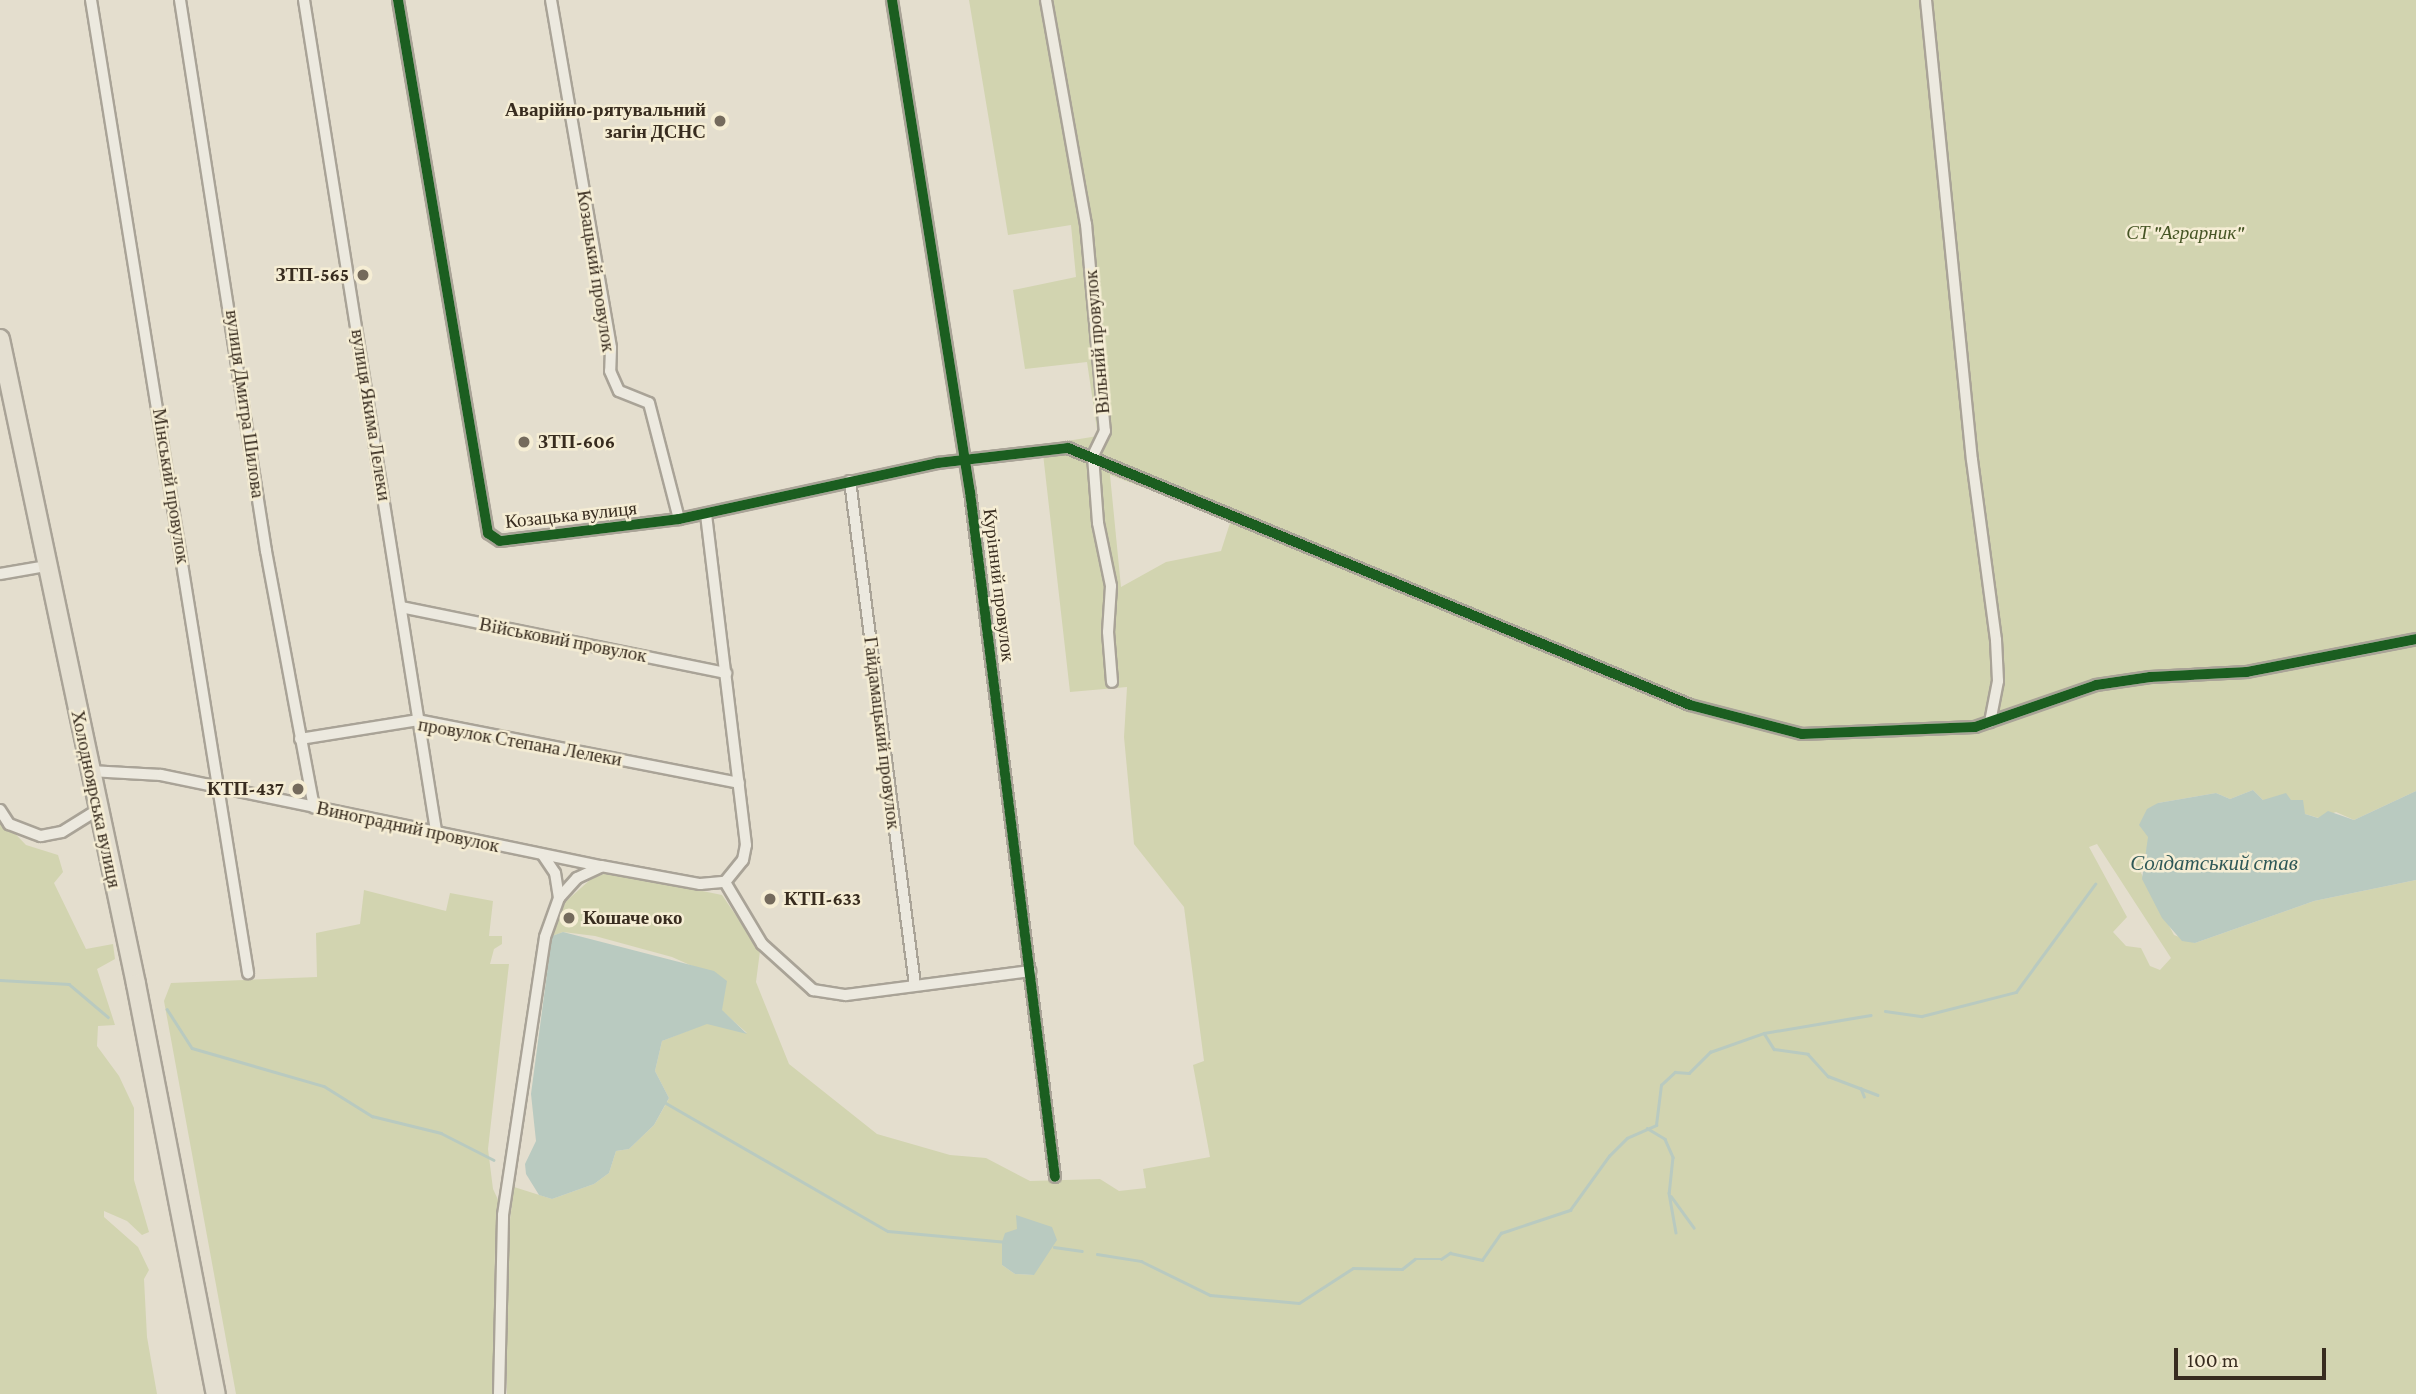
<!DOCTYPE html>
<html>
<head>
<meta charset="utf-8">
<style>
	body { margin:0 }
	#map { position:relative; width:2416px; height:1394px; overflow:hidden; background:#e4dece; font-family:"Crimson Pro",serif }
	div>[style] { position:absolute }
	.green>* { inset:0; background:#d2d4b0 }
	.water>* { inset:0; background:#b9cac0 }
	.stream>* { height:2.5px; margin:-1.25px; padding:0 1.25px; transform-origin:1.25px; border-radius:1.25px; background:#b9cac0 }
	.roads { filter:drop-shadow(2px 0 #a9a397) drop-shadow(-2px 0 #a9a397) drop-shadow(0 2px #a9a397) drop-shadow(0 -2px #a9a397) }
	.street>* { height:10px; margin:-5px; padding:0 5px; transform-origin:5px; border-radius:5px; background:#ece9df }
	.primary>* { height:18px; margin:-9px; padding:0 9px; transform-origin:9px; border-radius:9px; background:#e4dfd1 }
	.cycleway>* { height:10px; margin:-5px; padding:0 5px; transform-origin:5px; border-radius:5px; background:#1b5e20 }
	.dots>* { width:19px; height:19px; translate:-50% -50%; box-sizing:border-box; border:4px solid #f5edd4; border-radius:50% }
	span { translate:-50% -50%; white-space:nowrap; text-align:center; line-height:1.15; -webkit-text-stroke:5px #f5edd4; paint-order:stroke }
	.poi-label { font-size:19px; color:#382c1f; font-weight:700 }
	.right { translate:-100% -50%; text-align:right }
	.left { translate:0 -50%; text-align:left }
	.park-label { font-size:19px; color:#465525; font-style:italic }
	.street-label { font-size:19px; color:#382c1f }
	.water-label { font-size:21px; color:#2e5857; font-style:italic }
	.scale { position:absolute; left:2174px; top:1348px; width:152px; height:32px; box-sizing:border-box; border:4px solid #382c1f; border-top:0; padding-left:9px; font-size:21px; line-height:24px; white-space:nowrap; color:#382c1f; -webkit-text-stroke:5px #f5edd4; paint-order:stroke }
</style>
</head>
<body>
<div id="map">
	<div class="green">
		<div style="clip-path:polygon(evenodd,969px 0,2416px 0,2416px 791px,2354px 820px,2336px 812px,2319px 818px,2305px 814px,2291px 800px,2263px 800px,2253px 790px,2230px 799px,2216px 793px,2158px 803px,2141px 873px,2174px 935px,2195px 943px,2314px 901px,2416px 880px,2416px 1394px,507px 1394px,506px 1253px,514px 1187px,552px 1199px,594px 1184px,609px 1173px,616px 1151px,629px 1149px,654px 1125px,667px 1102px,669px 1098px,655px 1071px,662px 1041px,707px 1023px,747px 1033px,721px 1010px,726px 981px,672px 957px,595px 936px,563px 932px,552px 936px,563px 904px,591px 879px,609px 872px,722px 895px,760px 951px,756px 982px,789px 1064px,877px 1134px,950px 1155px,986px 1158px,1030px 1181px,1100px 1179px,1119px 1191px,1146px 1188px,1143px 1169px,1210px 1157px,1193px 1065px,1204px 1061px,1184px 907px,1134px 844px,1124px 737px,1127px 687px,1070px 692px,1042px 445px,1098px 436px,1087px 362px,1025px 369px,1013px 290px,1076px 277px,1071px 225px,1008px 235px,969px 0,1110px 475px,1231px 520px,1221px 551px,1166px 562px,1121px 587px,1110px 475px,969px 0,2097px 844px,2171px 958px,2160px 970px,2150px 966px,2141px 948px,2126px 946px,2113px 932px,2127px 917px,2089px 847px,2097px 844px,969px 0,1017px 1229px,1034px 1275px,1015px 1274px,1002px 1265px,1017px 1229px)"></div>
		<div style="clip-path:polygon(0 818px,26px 845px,58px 855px,63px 872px,54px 883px,86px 949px,113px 944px,115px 959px,97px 969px,115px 1025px,98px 1026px,97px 1046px,119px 1076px,134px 1108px,134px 1180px,149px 1232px,142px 1235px,127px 1221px,104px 1211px,104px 1217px,138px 1247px,149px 1270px,144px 1279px,147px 1337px,157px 1394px,0 1394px)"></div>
		<div style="clip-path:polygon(364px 890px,446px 911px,450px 893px,493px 901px,489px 936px,502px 936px,502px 944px,494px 949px,490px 964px,509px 964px,488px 1149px,493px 1189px,501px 1206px,495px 1248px,493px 1394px,236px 1394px,164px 1001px,171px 983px,317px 977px,316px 933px,360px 924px)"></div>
	</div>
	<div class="water">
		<div style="clip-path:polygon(2253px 790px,2263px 800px,2286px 793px,2291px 800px,2303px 800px,2305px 814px,2318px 818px,2328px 811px,2354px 820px,2416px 791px,2416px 880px,2314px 901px,2195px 943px,2182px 941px,2162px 918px,2142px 879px,2148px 837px,2139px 825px,2147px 809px,2158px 803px,2216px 793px,2230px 799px)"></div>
		<div style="clip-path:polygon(563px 932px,714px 971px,727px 981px,722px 1010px,747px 1034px,707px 1024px,662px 1041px,655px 1071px,669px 1098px,654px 1125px,629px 1149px,616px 1151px,609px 1173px,594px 1184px,552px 1199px,539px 1195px,526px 1174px,525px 1164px,536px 1141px,531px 1094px,552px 936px)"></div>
		<div style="clip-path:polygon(1016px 1215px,1052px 1227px,1057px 1240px,1034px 1275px,1015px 1274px,1002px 1265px,1002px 1242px,1005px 1233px,1017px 1229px)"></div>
	</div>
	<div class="stream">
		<div style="left:0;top:980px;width:69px;rotate:3.3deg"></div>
		<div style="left:69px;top:984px;width:51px;rotate:40.2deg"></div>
		<div style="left:167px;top:1009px;width:46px;rotate:57.3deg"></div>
		<div style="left:192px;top:1048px;width:137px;rotate:16.1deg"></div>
		<div style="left:324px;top:1086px;width:57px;rotate:32deg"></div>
		<div style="left:372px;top:1116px;width:71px;rotate:13.8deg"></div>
		<div style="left:441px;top:1133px;width:59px;rotate:27deg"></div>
		<div style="left:1885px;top:1011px;width:37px;rotate:8deg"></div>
		<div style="left:1922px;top:1016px;width:97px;rotate:-14.3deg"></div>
		<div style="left:2016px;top:992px;width:134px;rotate:-53.8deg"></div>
		<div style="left:1764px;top:1033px;width:19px;rotate:58deg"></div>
		<div style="left:1774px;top:1049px;width:34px;rotate:8deg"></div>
		<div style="left:1808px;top:1054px;width:30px;rotate:48deg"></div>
		<div style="left:1828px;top:1076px;width:53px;rotate:20.8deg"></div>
		<div style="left:1861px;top:1088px;width:9px;rotate:69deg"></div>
		<div style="left:666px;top:1103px;width:256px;rotate:30deg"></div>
		<div style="left:888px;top:1231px;width:119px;rotate:5.3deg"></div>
		<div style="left:1647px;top:1128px;width:21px;rotate:31deg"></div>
		<div style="left:1665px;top:1139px;width:20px;rotate:66deg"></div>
		<div style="left:1673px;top:1157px;width:36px;rotate:96deg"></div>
		<div style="left:1669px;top:1193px;width:40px;rotate:80deg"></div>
		<div style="left:1671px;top:1196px;width:39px;rotate:54deg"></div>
		<div style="left:1054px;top:1247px;width:28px;rotate:8deg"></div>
		<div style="left:1097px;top:1254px;width:45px;rotate:9deg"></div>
		<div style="left:1141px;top:1261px;width:77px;rotate:26.2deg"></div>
		<div style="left:1210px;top:1295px;width:89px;rotate:5.1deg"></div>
		<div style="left:1299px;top:1303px;width:64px;rotate:-32.9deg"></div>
		<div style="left:1353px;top:1268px;width:49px;rotate:1.2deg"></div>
		<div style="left:1402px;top:1269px;width:16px;rotate:-38deg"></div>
		<div style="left:1415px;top:1259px;width:26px"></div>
		<div style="left:1441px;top:1259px;width:11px;rotate:-34deg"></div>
		<div style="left:1450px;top:1253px;width:33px;rotate:12deg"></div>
		<div style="left:1482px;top:1260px;width:33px;rotate:-55deg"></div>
		<div style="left:1501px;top:1233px;width:73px;rotate:-18.4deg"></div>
		<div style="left:1570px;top:1210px;width:67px;rotate:-54.2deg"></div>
		<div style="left:1609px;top:1156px;width:25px;rotate:-45deg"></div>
		<div style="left:1627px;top:1138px;width:32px;rotate:-24deg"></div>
		<div style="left:1656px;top:1125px;width:40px;rotate:-82.9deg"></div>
		<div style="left:1661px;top:1085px;width:19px;rotate:-43deg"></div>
		<div style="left:1675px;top:1072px;width:14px;rotate:4deg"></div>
		<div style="left:1689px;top:1073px;width:30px;rotate:-45deg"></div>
		<div style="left:1710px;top:1052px;width:57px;rotate:-19.4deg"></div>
		<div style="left:1764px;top:1033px;width:108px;rotate:-9.6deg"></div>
	</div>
	<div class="roads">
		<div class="street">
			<div style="left:91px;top:0;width:986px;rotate:80.83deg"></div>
			<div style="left:180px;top:0;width:558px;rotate:81.13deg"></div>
			<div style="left:266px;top:551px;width:261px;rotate:79.4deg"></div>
			<div style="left:304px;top:0;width:841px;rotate:80.97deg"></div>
			<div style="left:398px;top:0;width:541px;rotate:80.42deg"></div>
			<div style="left:488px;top:533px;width:14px;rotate:34deg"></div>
			<div style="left:500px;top:541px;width:180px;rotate:-7deg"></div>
			<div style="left:679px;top:519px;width:265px;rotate:-12.2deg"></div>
			<div style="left:938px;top:463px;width:131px;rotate:-6.6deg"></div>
			<div style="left:1068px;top:448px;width:673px;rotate:22.45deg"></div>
			<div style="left:1690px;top:705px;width:116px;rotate:14.5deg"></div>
			<div style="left:1802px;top:734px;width:173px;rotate:-2.3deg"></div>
			<div style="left:1975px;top:727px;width:128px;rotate:-19.1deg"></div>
			<div style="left:2096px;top:685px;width:55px;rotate:-8.4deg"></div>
			<div style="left:2150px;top:677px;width:97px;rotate:-3deg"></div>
			<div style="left:2247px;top:672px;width:172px;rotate:-11deg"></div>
			<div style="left:551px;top:0;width:353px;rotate:80.2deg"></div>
			<div style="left:611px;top:348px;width:23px;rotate:92deg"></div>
			<div style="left:610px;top:371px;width:22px;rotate:66deg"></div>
			<div style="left:619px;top:391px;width:32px;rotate:22deg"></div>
			<div style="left:649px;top:403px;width:120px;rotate:75.5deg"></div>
			<div style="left:892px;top:0;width:498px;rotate:81deg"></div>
			<div style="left:970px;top:492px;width:690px;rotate:82.93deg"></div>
			<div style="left:1046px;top:0;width:228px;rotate:79.9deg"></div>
			<div style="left:1086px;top:224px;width:208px;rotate:84.8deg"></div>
			<div style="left:1105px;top:431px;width:28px;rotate:116deg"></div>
			<div style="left:1093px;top:456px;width:67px;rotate:85.7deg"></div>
			<div style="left:1098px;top:523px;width:64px;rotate:78.3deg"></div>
			<div style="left:1111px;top:586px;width:46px;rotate:93.7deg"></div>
			<div style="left:1108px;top:632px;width:50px;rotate:85.4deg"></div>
			<div style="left:1926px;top:0;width:462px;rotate:84.3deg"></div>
			<div style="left:1972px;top:460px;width:182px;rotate:82.4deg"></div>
			<div style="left:1996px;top:640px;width:41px;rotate:87.2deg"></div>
			<div style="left:1998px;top:681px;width:42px;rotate:101deg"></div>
			<div style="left:850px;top:481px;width:508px;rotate:82.65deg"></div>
			<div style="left:0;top:574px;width:47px;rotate:-9.9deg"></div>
			<div style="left:401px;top:607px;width:332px;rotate:11.5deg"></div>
			<div style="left:300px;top:739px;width:120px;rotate:-9.1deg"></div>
			<div style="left:418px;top:720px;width:327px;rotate:11.1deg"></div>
			<div style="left:90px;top:771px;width:71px;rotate:3.2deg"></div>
			<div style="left:161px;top:775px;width:449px;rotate:11.7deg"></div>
			<div style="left:601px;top:866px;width:101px;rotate:10.3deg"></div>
			<div style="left:700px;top:884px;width:25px;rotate:-5deg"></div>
			<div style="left:725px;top:882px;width:28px;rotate:-51deg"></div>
			<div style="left:743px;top:860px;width:15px;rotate:-79deg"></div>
			<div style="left:746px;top:845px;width:333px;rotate:-96.9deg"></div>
			<div style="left:0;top:810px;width:17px;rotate:57deg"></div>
			<div style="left:9px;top:824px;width:34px;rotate:21deg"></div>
			<div style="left:41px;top:836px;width:21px;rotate:-11deg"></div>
			<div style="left:62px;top:832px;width:44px;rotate:-31.9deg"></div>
			<div style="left:725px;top:882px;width:72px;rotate:59.2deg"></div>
			<div style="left:762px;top:944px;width:69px;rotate:42deg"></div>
			<div style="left:813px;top:990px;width:33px;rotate:9deg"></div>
			<div style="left:846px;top:995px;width:186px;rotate:-7.4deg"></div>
			<div style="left:559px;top:898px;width:27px;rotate:-48deg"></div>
			<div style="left:577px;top:878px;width:26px;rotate:-25deg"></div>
			<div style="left:499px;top:1394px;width:179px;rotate:-88.7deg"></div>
			<div style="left:503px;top:1215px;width:281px;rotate:-81.4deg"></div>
			<div style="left:545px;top:937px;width:41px;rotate:-70.3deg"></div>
			<div style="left:559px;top:898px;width:25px;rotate:-99deg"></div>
			<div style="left:555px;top:873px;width:22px;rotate:-124deg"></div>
		</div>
		<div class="primary">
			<div style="left:0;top:339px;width:659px;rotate:78.09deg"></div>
			<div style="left:136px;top:984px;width:418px;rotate:79deg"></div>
		</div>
	</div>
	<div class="cycleway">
		<div style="left:398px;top:0;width:541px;rotate:80.42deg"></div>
		<div style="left:488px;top:533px;width:14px;rotate:34deg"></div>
		<div style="left:500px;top:541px;width:180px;rotate:-7deg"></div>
		<div style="left:679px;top:519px;width:265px;rotate:-12.2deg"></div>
		<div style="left:938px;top:463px;width:131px;rotate:-6.6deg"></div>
		<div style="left:1068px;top:448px;width:673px;rotate:22.45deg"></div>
		<div style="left:1690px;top:705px;width:116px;rotate:14.5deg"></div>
		<div style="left:1802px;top:734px;width:173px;rotate:-2.3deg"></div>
		<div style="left:1975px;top:727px;width:128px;rotate:-19.1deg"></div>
		<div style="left:2096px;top:685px;width:55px;rotate:-8.4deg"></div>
		<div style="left:2150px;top:677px;width:97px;rotate:-3deg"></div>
		<div style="left:2247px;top:672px;width:172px;rotate:-11deg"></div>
		<div style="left:892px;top:0;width:498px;rotate:81deg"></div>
		<div style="left:970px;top:492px;width:690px;rotate:82.93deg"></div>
	</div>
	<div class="dots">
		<div style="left:720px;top:121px;background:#746a5c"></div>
		<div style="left:363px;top:275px;background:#746a5c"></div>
		<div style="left:524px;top:442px;background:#746a5c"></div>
		<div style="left:298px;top:789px;background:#746a5c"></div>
		<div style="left:770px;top:899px;background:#746a5c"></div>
		<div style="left:569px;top:918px;background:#746a5c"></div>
	</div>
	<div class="poi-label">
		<span class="right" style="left:706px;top:121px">Аварійно-рятувальний<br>загін ДСНС</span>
		<span class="right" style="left:349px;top:275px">ЗТП-565</span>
		<span class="left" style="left:538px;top:442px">ЗТП-606</span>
		<span class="right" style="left:284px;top:789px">КТП-437</span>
		<span class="left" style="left:784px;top:899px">КТП-633</span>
		<span class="left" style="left:583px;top:918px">Кошаче око</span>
	</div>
	<div class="park-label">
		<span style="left:2185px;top:233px">СТ "Аграрник"</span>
	</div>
	<div class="street-label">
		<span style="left:596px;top:271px;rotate:81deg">Козацький провулок</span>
		<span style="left:1097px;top:342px;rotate:-95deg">Вільний провулок</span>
		<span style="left:245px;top:404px;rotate:82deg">вулиця Дмитра Шилова</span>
		<span style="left:371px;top:415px;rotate:81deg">вулиця Якима Лелеки</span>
		<span style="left:171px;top:486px;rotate:81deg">Мінський провулок</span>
		<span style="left:571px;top:515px;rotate:-6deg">Козацька вулиця</span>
		<span style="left:999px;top:585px;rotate:83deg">Курінний провулок</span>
		<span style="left:563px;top:640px;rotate:11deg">Військовий провулок</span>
		<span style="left:882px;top:733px;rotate:83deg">Гайдамацький провулок</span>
		<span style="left:520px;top:742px;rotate:10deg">провулок Степана Лелеки</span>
		<span style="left:96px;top:799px;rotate:78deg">Холодноярська вулиця</span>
		<span style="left:408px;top:827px;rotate:12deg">Виноградний провулок</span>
	</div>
	<div class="water-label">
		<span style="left:2214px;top:863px">Солдатський став</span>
	</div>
	<div class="scale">100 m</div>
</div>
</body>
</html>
